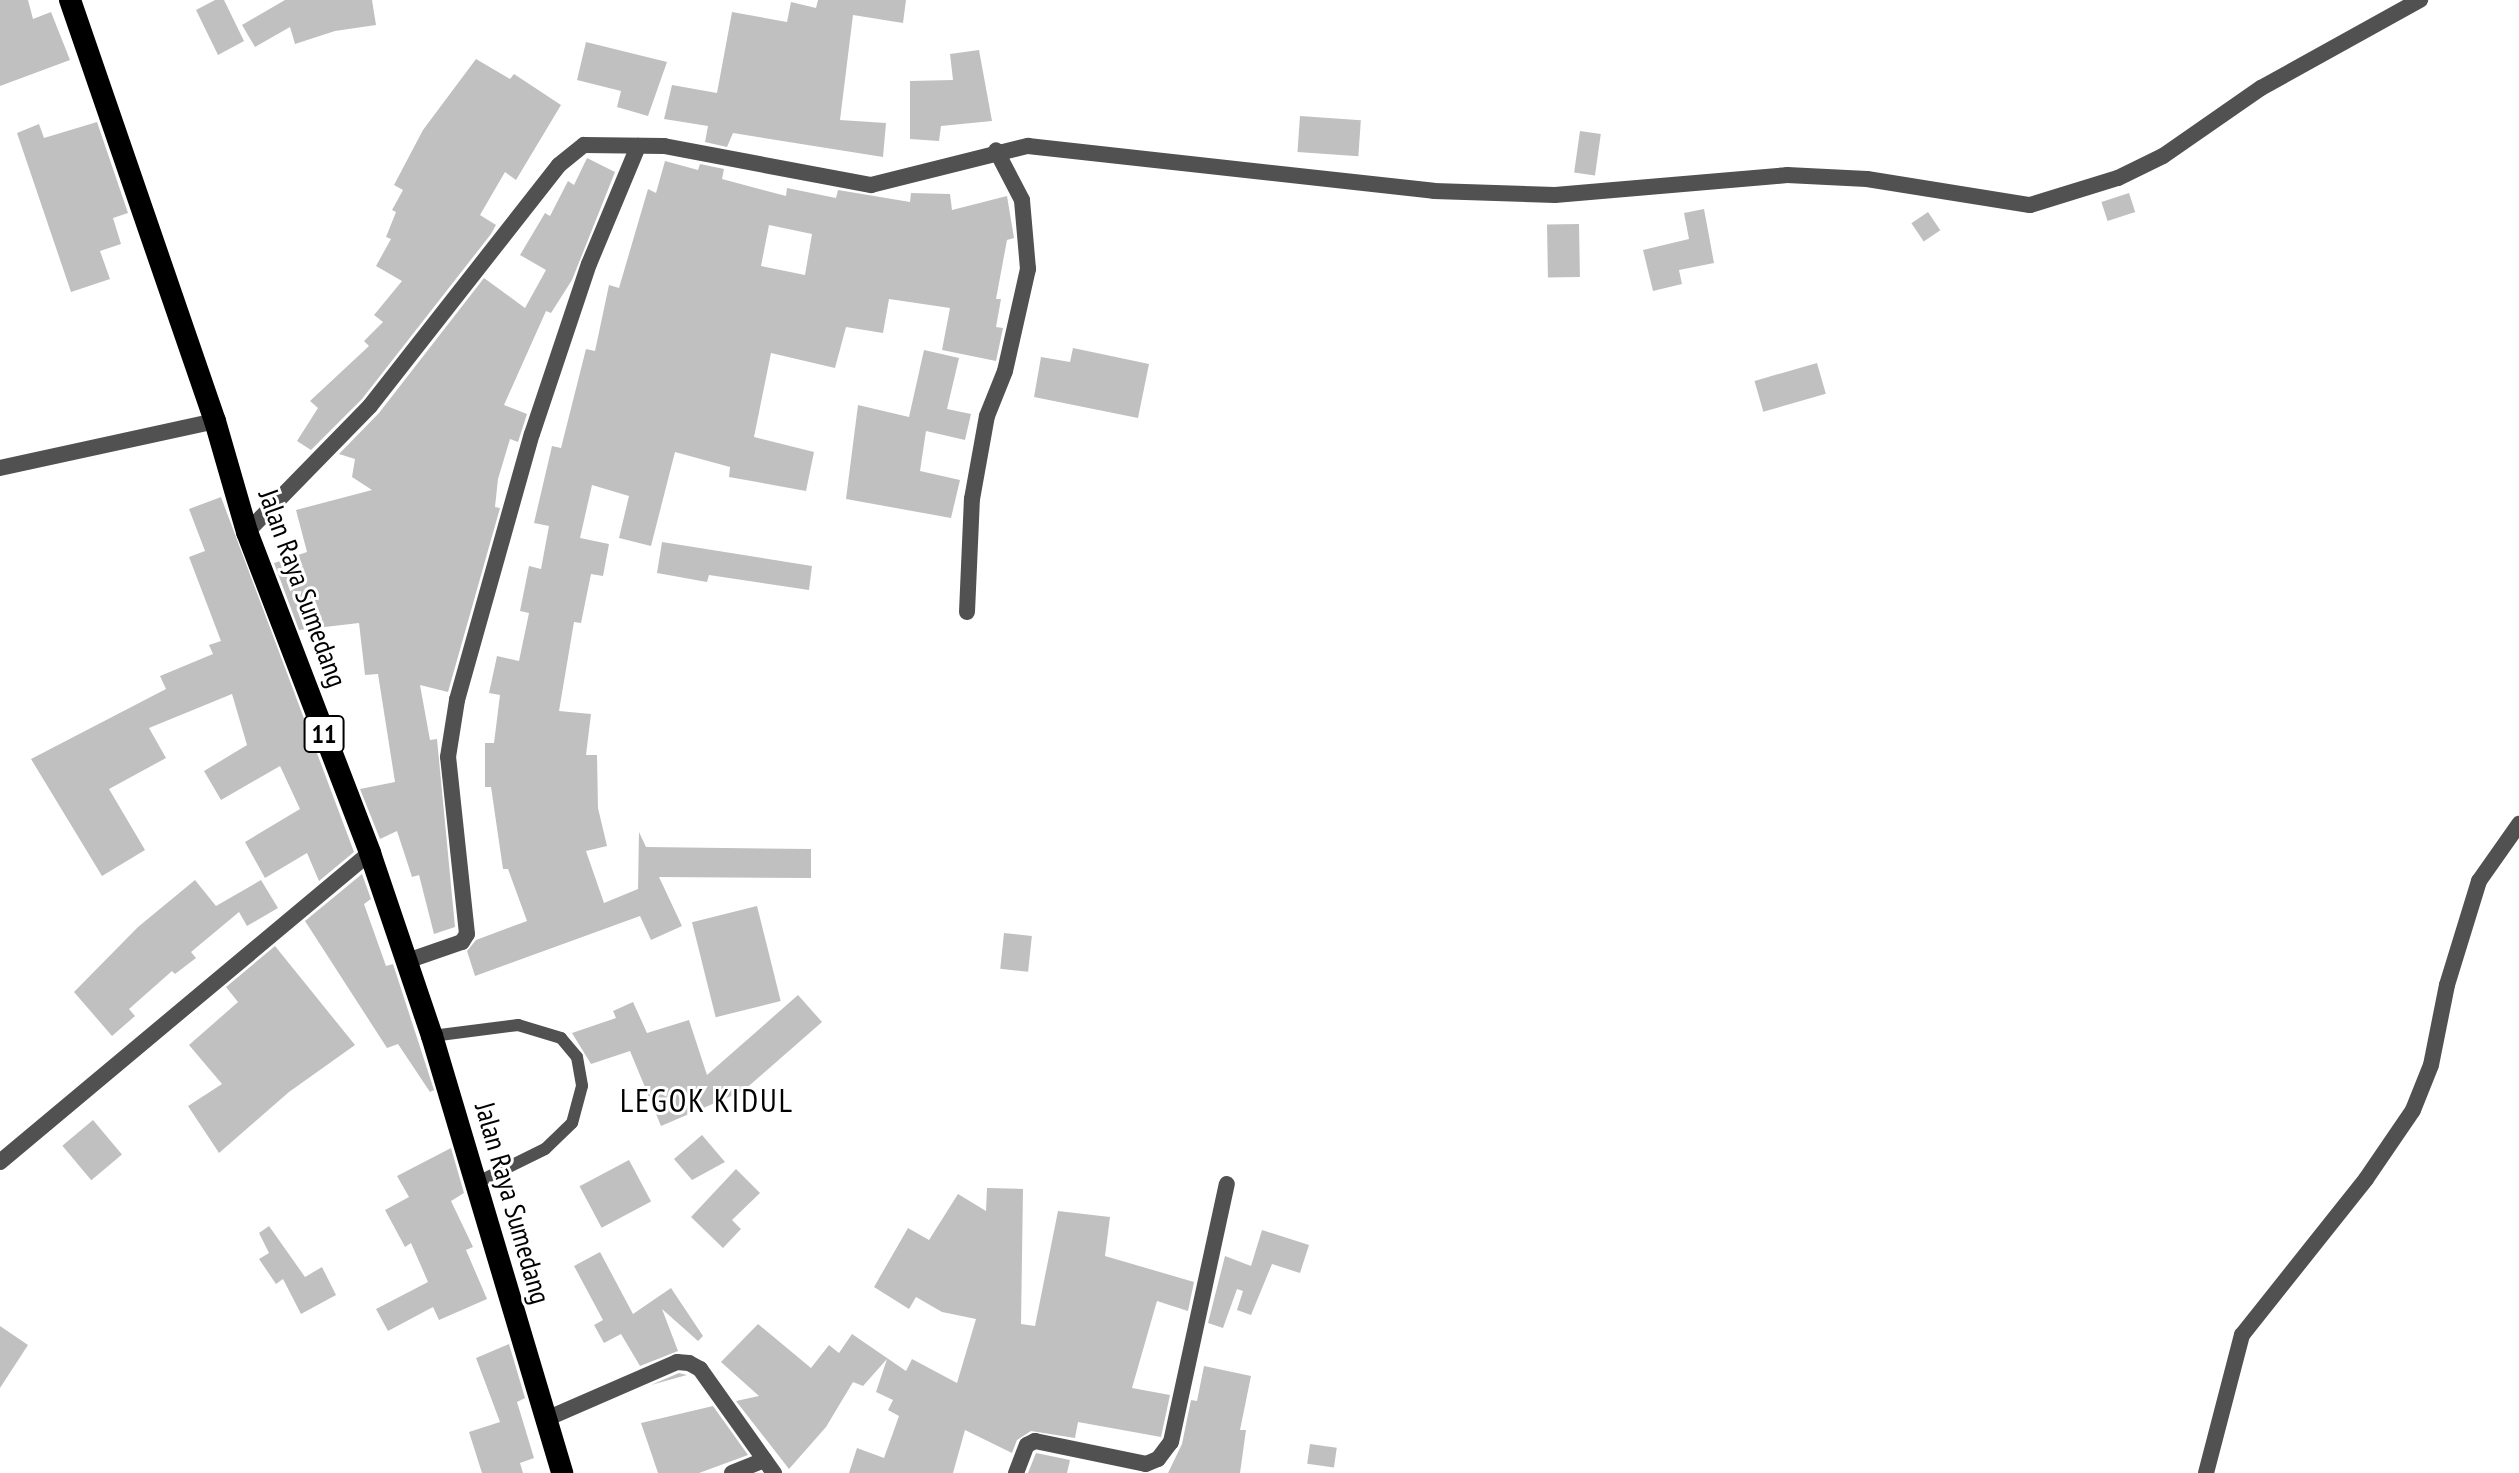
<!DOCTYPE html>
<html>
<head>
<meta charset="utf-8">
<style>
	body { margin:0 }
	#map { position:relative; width:2519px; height:1473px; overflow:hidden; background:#fff; font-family:"PT Sans Narrow",sans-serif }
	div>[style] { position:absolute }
	.building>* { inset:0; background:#c0c0c0; transform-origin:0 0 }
	.service>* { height:12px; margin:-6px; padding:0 6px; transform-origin:6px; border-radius:6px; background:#515151 }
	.minor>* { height:16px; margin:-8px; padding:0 8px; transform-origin:8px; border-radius:8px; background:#515151 }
	.tertiary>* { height:16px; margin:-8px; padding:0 8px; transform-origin:8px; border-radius:8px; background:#515151 }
	.trunk>* { height:22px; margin:-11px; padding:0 11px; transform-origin:11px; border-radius:11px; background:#000 }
	span { translate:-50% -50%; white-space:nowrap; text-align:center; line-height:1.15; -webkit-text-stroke:6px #fff; paint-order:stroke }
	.shield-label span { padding:2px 6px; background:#fff; border:2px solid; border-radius:6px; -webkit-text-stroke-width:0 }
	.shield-label { font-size:26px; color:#000; font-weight:700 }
	.street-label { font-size:28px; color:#000 }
	.quarter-label { font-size:32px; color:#000; letter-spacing:2px }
</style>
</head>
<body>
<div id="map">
	<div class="building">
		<div style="clip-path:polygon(0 0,28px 0,33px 19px,51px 12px,70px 60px,0 86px)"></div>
		<div style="clip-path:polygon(215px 0,224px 0,244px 41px,218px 55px,196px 10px)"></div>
		<div style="clip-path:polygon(285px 0,372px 0,376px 25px,335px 31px,295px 44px,290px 27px,255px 47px,242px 25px)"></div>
		<div style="clip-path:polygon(818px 0,906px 0,903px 23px,853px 15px,840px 120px,886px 123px,883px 157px,733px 133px,727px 147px,705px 142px,708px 126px,664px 119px,672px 85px,717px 93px,732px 12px,787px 22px,791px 2px,816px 8px)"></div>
		<div style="clip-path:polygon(586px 42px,667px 62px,648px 116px,617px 107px,621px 91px,577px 80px)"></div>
		<div style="clip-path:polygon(979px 50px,992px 121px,941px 126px,939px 141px,910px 139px,910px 81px,953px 80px,950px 54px)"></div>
		<div style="clip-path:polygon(476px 59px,510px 79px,514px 74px,561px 105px,516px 180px,505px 172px,480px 215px,496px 225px,491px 234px,362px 399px,311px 450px,297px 441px,318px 408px,310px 401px,369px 346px,364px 341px,383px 322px,374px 315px,402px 281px,376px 266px,391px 239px,386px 237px,396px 212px,392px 210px,403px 190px,394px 185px,423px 130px)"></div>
		<div style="left:1300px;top:116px;width:61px;height:36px;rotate:4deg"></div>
		<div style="clip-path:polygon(97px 122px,128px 213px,113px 218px,121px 244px,100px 251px,110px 279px,71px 292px,17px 133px,39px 124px,44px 138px)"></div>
		<div style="left:1580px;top:131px;width:21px;height:42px;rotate:8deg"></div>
		<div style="clip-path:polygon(587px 158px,615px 172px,572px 280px,551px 313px,546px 311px,504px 405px,527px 414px,518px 442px,510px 439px,498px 479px,495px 507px,500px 508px,448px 692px,420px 685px,430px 740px,437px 739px,455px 927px,434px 934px,419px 875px,412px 877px,397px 831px,380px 839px,360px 789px,395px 782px,378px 674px,365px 675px,359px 623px,299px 630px,274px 563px,307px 552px,296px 510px,372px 490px,352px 477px,355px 459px,339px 454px,379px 413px,484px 278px,525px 308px,546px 270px,520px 255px,545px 213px,550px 216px,568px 181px,574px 185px)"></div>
		<div style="clip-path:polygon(evenodd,665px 161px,698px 170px,700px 164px,724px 169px,722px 179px,786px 196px,787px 188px,836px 198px,838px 190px,910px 202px,911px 193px,950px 194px,952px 210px,1007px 196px,1014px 238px,1007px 240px,996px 299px,1001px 299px,996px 327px,1003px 328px,996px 361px,942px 350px,950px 308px,889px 299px,883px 333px,846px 327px,835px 368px,771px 353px,754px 437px,814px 452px,806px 491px,729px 477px,730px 467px,675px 452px,651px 546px,619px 538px,629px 496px,592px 485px,580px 538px,609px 544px,603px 576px,591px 574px,581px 623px,574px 622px,559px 711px,591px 714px,586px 755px,597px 755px,598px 808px,607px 846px,586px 851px,604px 903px,638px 889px,639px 832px,646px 847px,811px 849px,811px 878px,659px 877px,682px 926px,651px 940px,640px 916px,475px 976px,467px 951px,476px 940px,527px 921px,508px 869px,503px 869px,491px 787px,485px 787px,485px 743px,494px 743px,500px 695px,489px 693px,497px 656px,519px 661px,529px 613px,520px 611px,529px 566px,541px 569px,549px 526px,534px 523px,552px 446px,561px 448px,586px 349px,595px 351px,609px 285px,619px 288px,648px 189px,656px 193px,665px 161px,769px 225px,812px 234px,805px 275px,761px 266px,769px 225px)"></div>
		<div style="left:2129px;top:193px;width:20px;height:29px;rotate:72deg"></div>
		<div style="clip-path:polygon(1704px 209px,1714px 263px,1679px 270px,1682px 284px,1653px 291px,1643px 250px,1689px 239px,1684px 213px)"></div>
		<div style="left:1928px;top:212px;width:22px;height:20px;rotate:56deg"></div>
		<div style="left:1579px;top:224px;width:53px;height:32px;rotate:89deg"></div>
		<div style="clip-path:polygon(1073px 348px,1149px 364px,1138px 418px,1034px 397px,1041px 357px,1070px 362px)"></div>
		<div style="clip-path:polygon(924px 350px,959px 358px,947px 409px,971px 414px,965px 440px,926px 431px,920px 471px,960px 480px,951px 518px,846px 499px,858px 405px,909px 417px)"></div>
		<div style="left:1817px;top:363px;width:32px;height:65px;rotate:74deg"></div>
		<div style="clip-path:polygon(221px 497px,354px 852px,319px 881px,307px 853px,265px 878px,245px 842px,300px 809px,280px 766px,221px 800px,204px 771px,247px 745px,232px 694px,149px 728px,166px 758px,109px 789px,145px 850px,102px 876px,31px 759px,166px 689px,160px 676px,213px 654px,209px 645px,221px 641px,189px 557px,205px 551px,189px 509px)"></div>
		<div style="clip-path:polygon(662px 542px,812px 566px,809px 590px,709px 575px,707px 582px,657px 573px)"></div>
		<div style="clip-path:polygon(362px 874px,371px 899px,364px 904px,386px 966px,393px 964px,434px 1090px,430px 1092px,398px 1044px,387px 1048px,305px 921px)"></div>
		<div style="clip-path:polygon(195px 880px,216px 906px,261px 880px,278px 908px,247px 926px,239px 912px,191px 952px,196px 958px,175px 974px,172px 971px,129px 1009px,135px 1016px,112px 1036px,74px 992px,138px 927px)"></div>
		<div style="left:757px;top:906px;width:98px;height:67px;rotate:76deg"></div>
		<div style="left:1004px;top:933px;width:28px;height:36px;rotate:6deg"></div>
		<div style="clip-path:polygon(275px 946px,355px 1045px,289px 1092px,219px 1153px,188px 1106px,222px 1084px,189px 1045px,238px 1002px,226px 987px)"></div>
		<div style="clip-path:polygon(798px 995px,822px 1022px,743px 1091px,661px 1126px,630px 1051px,591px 1064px,572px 1033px,616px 1018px,613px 1011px,633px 1002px,647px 1033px,689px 1020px,707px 1075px)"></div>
		<div style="left:93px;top:1120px;width:45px;height:40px;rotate:50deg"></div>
		<div style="clip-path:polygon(702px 1135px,725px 1162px,692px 1180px,674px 1159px)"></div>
		<div style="clip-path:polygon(451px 1148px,464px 1193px,451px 1201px,473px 1247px,466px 1250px,487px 1299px,439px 1320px,433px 1307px,388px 1331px,376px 1309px,428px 1282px,411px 1243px,405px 1247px,385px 1210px,409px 1197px,397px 1176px)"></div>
		<div style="left:629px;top:1160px;width:47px;height:56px;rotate:62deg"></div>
		<div style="clip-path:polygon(736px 1169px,760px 1193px,732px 1220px,741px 1229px,723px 1248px,691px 1217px)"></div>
		<div style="clip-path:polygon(987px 1188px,1023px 1189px,1021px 1324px,1035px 1326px,1058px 1211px,1110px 1217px,1105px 1256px,1194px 1282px,1188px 1311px,1157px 1301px,1132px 1388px,1170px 1395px,1161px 1437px,1078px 1422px,1075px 1438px,1031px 1431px,1017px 1440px,1012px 1453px,965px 1430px,953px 1473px,849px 1473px,857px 1448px,884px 1458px,899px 1416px,888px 1410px,893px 1400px,876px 1392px,887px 1359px,863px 1386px,853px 1382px,826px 1427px,789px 1469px,736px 1401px,759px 1396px,721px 1362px,758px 1324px,811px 1368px,829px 1345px,839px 1353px,852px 1334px,906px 1371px,912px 1359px,957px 1383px,976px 1319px,942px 1312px,916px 1297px,909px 1309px,874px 1287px,908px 1228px,929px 1240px,958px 1194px,986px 1211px)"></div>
		<div style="clip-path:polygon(269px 1226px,305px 1277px,322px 1267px,336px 1295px,301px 1314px,283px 1279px,276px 1284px,259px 1259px,269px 1253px,259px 1233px)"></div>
		<div style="clip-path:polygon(1262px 1230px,1309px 1245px,1300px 1273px,1272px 1264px,1251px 1315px,1237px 1310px,1243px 1291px,1237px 1289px,1223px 1328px,1208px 1323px,1225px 1256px,1251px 1266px)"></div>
		<div style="clip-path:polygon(600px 1252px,633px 1314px,671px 1288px,703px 1336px,698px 1341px,662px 1309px,678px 1351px,640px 1366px,621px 1334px,604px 1343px,594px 1325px,603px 1320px,574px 1266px)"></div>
		<div style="clip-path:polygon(0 1326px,28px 1345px,0 1388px)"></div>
		<div style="clip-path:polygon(509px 1344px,525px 1398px,517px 1402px,534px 1458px,520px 1463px,523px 1473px,482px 1473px,469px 1432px,500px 1422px,476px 1358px)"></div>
		<div style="clip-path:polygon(1204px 1366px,1251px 1376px,1240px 1430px,1246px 1430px,1240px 1473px,1168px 1473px,1182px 1444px,1191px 1400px,1197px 1401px)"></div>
		<div style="clip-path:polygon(679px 1373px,687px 1375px,651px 1385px)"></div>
		<div style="clip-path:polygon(713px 1406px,748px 1455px,699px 1473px,658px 1473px,641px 1423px)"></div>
		<div style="left:1310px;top:1444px;width:27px;height:20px;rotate:8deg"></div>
		<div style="clip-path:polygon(1036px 1453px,1070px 1460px,1067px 1473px,1028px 1473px)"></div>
	</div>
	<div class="service">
		<div style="left:432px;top:1036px;width:87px;rotate:-7.3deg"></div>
		<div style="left:518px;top:1025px;width:45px;rotate:16.8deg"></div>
		<div style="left:561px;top:1038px;width:25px;rotate:50deg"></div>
		<div style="left:577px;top:1057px;width:29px;rotate:80deg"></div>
		<div style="left:582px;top:1086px;width:38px;rotate:105deg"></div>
		<div style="left:572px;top:1123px;width:37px;rotate:136deg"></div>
		<div style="left:545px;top:1149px;width:75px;rotate:153.8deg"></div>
	</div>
	<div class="minor">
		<div style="left:0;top:468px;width:220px;rotate:-12.3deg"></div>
		<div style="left:967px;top:612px;width:113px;rotate:-87.5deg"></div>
		<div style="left:972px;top:499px;width:84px;rotate:-79.8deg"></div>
		<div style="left:987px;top:416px;width:48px;rotate:-68.2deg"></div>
		<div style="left:1005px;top:371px;width:105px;rotate:-77.3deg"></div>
		<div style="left:1028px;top:269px;width:69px;rotate:-95deg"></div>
		<div style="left:1022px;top:200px;width:56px;rotate:-117.5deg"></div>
		<div style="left:407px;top:961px;width:58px;rotate:-19.1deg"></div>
		<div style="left:462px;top:942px;width:9px;rotate:-58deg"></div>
		<div style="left:467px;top:934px;width:178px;rotate:-96.1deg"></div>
		<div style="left:448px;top:757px;width:58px;rotate:-81deg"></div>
		<div style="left:457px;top:700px;width:276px;rotate:-74.3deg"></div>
		<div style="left:532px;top:434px;width:179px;rotate:-71.5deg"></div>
		<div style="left:589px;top:264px;width:128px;rotate:-67.4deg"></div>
		<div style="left:0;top:1162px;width:482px;rotate:-39.9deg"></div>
		<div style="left:546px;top:1419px;width:143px;rotate:-23.5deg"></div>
		<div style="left:677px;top:1362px;width:12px;rotate:5deg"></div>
		<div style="left:689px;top:1363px;width:13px;rotate:29deg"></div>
		<div style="left:700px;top:1369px;width:128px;rotate:54.6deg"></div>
		<div style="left:732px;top:1473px;width:35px;rotate:-22deg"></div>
		<div style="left:1016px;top:1473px;width:30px;rotate:-69deg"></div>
		<div style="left:1027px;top:1445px;width:9px;rotate:-27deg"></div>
		<div style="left:1035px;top:1441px;width:113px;rotate:11.7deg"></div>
		<div style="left:1146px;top:1464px;width:13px;rotate:-23deg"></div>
		<div style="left:1158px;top:1459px;width:21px;rotate:-53deg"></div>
		<div style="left:1171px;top:1442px;width:264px;rotate:-77.8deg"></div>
		<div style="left:2206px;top:1473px;width:143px;rotate:-75.4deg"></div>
		<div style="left:2242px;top:1335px;width:199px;rotate:-51.5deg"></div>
		<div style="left:2366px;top:1179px;width:83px;rotate:-55.7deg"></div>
		<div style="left:2413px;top:1110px;width:48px;rotate:-68.2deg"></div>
		<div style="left:2431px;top:1065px;width:82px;rotate:-78.7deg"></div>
		<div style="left:2447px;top:985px;width:109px;rotate:-72.9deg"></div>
		<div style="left:2479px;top:881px;width:70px;rotate:-54.9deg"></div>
	</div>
	<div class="tertiary">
		<div style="left:247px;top:532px;width:176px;rotate:-45.7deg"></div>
		<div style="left:370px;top:406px;width:306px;rotate:-51.9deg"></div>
		<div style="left:559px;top:165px;width:32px;rotate:-39deg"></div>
		<div style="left:584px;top:145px;width:80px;rotate:0.7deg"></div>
		<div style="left:664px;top:146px;width:211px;rotate:10.7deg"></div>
		<div style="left:871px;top:185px;width:162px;rotate:-14deg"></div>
		<div style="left:1028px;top:146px;width:408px;rotate:6.3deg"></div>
		<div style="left:1434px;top:191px;width:121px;rotate:1.9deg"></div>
		<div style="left:1555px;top:195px;width:233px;rotate:-4.9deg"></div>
		<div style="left:1787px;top:175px;width:80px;rotate:2.9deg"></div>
		<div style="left:1867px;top:179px;width:165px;rotate:9.1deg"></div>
		<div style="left:2030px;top:205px;width:92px;rotate:-17.1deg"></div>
		<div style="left:2118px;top:178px;width:50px;rotate:-26.1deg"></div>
		<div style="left:2163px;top:156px;width:119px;rotate:-34.8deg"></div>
		<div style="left:2261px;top:88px;width:182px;rotate:-29deg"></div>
	</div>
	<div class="trunk">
		<div style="left:70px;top:0;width:445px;rotate:71deg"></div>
		<div style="left:215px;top:421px;width:116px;rotate:73.9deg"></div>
		<div style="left:247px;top:532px;width:344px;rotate:69deg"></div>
		<div style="left:370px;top:853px;width:193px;rotate:71.3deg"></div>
		<div style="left:432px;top:1036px;width:456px;rotate:73.4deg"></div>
	</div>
	<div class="shield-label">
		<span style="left:324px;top:734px">11</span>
	</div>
	<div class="street-label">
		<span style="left:303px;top:588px;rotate:70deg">Jalan Raya Sumedang</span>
		<span style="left:513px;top:1203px;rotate:74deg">Jalan Raya Sumedang</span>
	</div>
	<div class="quarter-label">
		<span style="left:707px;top:1100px">LEGOK KIDUL</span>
	</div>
</div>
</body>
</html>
